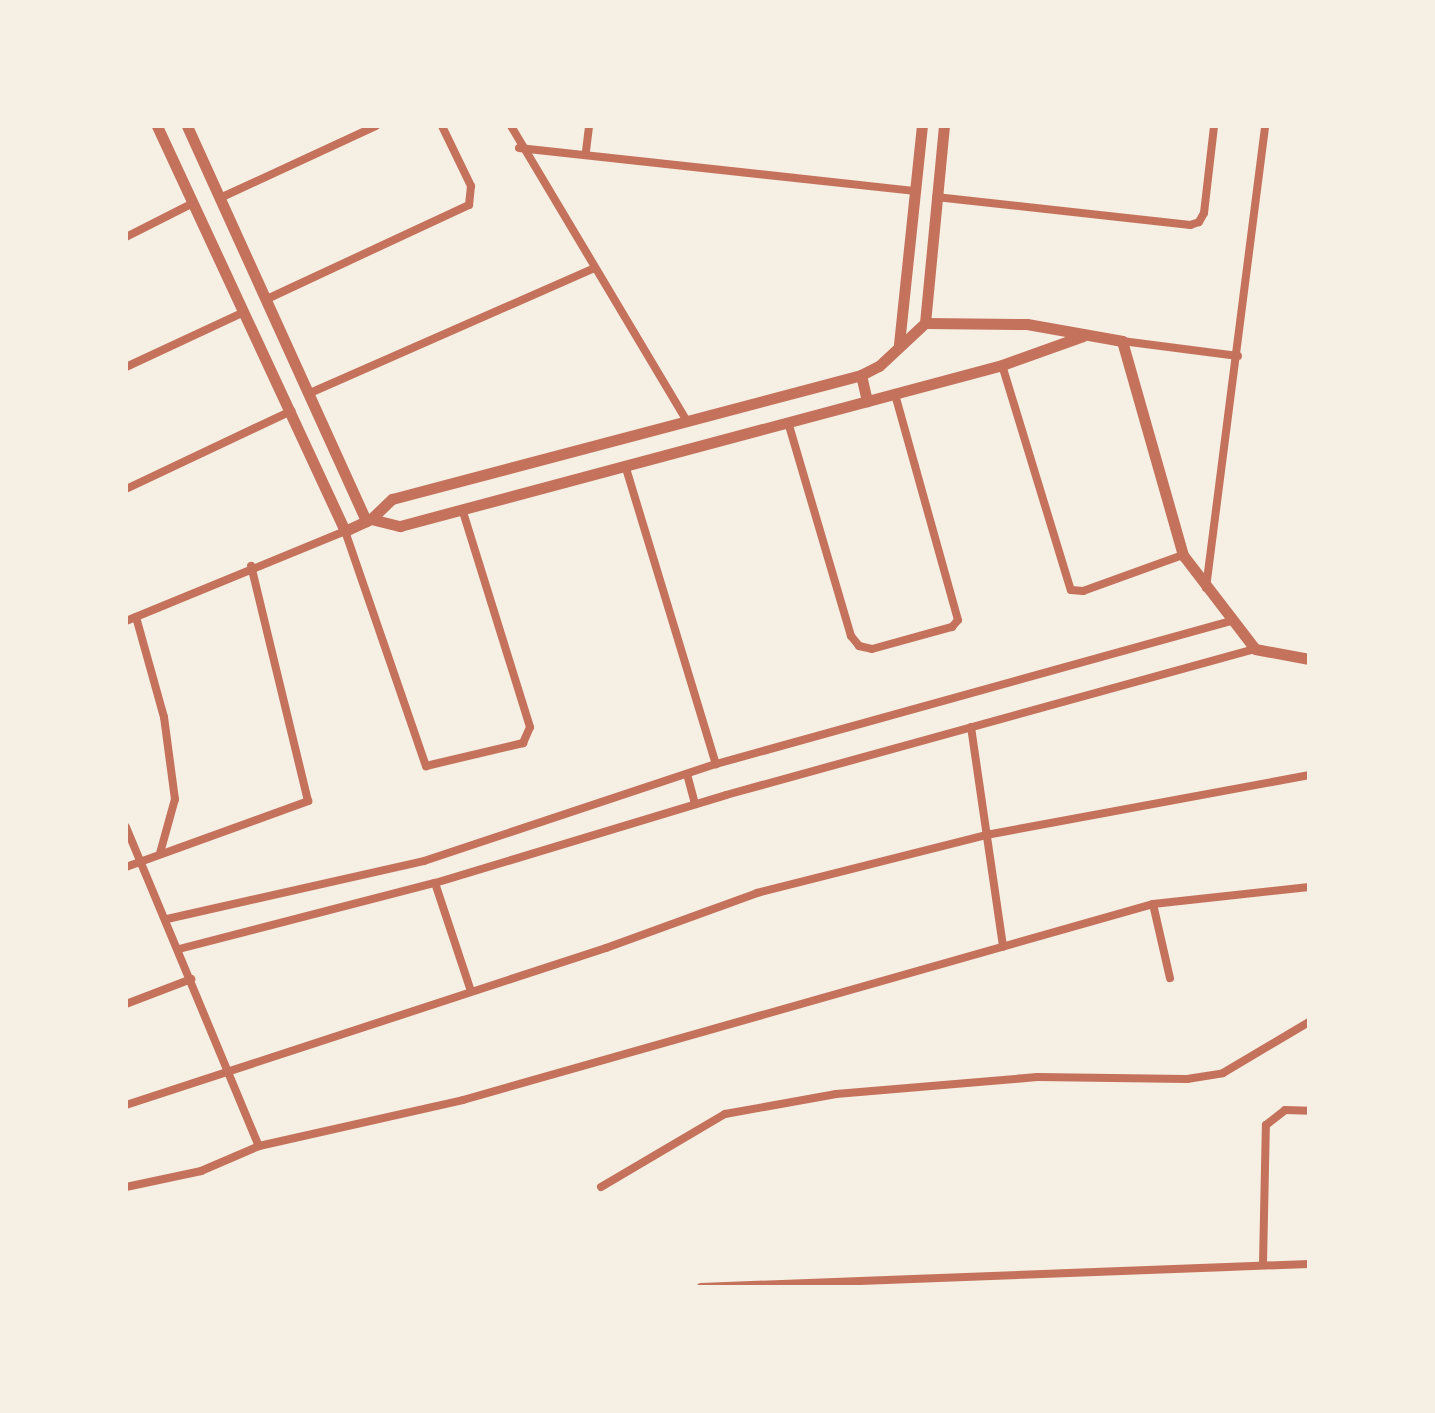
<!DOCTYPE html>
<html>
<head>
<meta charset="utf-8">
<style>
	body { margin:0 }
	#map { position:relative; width:1435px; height:1413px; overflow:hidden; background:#f6efe4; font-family:"DejaVu Sans",sans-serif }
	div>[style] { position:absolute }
	.minor>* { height:8px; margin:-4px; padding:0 4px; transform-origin:4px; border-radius:4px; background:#c5725c }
	.tertiary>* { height:11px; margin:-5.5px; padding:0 5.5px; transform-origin:5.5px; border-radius:5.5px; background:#c5725c }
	span { translate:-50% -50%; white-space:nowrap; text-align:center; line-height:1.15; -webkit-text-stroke:6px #f6efe4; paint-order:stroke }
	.frame { position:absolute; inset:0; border:128px solid #f6efe4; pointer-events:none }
</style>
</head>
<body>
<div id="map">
	<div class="minor">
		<div style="left:511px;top:126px;width:342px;rotate:59.2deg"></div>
		<div style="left:519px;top:148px;width:397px;rotate:6.2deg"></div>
		<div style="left:586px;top:151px;width:25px;rotate:-83deg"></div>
		<div style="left:936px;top:197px;width:256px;rotate:6.3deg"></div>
		<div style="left:1190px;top:225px;width:9px;rotate:-18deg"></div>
		<div style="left:1199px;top:222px;width:10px;rotate:-61deg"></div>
		<div style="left:1204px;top:213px;width:88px;rotate:-83.4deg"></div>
		<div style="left:220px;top:198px;width:172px;rotate:-24.8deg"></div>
		<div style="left:126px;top:237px;width:75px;rotate:-26.9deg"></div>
		<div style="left:267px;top:299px;width:223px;rotate:-25deg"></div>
		<div style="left:469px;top:205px;width:19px;rotate:-84deg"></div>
		<div style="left:471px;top:186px;width:67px;rotate:-115.8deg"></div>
		<div style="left:1122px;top:341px;width:117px;rotate:7.4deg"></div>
		<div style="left:1002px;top:365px;width:235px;rotate:73deg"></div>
		<div style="left:1071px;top:590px;width:12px;rotate:5deg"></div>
		<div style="left:1083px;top:591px;width:106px;rotate:-19.8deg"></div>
		<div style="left:126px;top:367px;width:130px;rotate:-25deg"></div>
		<div style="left:310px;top:393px;width:308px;rotate:-23.7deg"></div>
		<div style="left:788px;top:422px;width:223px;rotate:73.6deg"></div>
		<div style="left:851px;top:636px;width:13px;rotate:51deg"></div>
		<div style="left:859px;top:646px;width:13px;rotate:13deg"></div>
		<div style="left:872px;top:649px;width:83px;rotate:-15.4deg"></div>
		<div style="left:952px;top:627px;width:9px;rotate:-49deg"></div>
		<div style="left:958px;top:620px;width:235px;rotate:-105.6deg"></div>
		<div style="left:625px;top:465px;width:313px;rotate:73.1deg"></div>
		<div style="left:126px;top:489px;width:183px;rotate:-25.3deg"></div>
		<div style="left:1206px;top:588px;width:466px;rotate:-82.7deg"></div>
		<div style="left:136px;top:617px;width:104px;rotate:74.4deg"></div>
		<div style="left:164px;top:717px;width:83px;rotate:82.4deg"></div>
		<div style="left:175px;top:799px;width:56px;rotate:105.5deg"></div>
		<div style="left:126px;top:621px;width:237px;rotate:-22.3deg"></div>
		<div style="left:345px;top:531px;width:249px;rotate:71deg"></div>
		<div style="left:426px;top:766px;width:100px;rotate:-13.3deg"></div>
		<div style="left:523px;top:743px;width:17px;rotate:-66deg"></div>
		<div style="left:530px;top:727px;width:228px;rotate:-107.3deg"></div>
		<div style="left:971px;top:727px;width:222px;rotate:81.7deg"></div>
		<div style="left:687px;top:774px;width:31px;rotate:75deg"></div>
		<div style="left:126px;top:827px;width:346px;rotate:67.4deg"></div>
		<div style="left:126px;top:867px;width:194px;rotate:-19.9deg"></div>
		<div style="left:308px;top:801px;width:242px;rotate:-103.6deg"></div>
		<div style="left:435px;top:883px;width:114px;rotate:71.6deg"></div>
		<div style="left:1153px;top:904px;width:76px;rotate:77.1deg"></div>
		<div style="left:167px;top:919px;width:263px;rotate:-12.7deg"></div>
		<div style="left:424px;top:861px;width:308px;rotate:-18.4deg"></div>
		<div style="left:716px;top:764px;width:534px;rotate:-15.52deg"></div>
		<div style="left:179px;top:949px;width:264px;rotate:-14.5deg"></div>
		<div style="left:435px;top:883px;width:304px;rotate:-16.8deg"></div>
		<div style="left:726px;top:795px;width:549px;rotate:-15.43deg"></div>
		<div style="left:126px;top:1004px;width:70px;rotate:-21deg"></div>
		<div style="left:126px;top:1105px;width:505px;rotate:-18.11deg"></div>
		<div style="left:606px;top:948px;width:161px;rotate:-20deg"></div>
		<div style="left:757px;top:893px;width:236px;rotate:-14.2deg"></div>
		<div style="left:986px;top:835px;width:329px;rotate:-10.5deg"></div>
		<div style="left:126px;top:1187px;width:77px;rotate:-12deg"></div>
		<div style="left:201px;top:1171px;width:63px;rotate:-23.3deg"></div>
		<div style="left:259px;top:1146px;width:209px;rotate:-12.7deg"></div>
		<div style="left:463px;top:1100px;width:717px;rotate:-15.86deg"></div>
		<div style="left:1153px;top:904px;width:157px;rotate:-6.2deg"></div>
		<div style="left:601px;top:1187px;width:144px;rotate:-30.5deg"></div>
		<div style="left:725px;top:1114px;width:113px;rotate:-10.2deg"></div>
		<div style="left:836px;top:1094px;width:202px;rotate:-4.8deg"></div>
		<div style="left:1037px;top:1077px;width:150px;rotate:0.8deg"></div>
		<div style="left:1187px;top:1079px;width:36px;rotate:-9deg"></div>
		<div style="left:1223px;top:1073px;width:100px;rotate:-30.7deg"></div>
		<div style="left:1263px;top:1263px;width:138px;rotate:-88.8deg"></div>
		<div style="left:1266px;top:1125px;width:24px;rotate:-38deg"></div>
		<div style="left:1285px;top:1110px;width:24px;rotate:2deg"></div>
		<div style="left:701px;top:1287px;width:608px;rotate:-2.17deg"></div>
	</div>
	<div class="tertiary">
		<div style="left:157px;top:126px;width:447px;rotate:65.1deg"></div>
		<div style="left:345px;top:531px;width:29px;rotate:-25deg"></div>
		<div style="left:371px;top:519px;width:29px;rotate:-44deg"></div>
		<div style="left:392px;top:499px;width:485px;rotate:-14.8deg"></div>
		<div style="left:861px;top:375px;width:20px;rotate:-27deg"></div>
		<div style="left:879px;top:366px;width:63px;rotate:-43.1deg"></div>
		<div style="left:925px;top:323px;width:102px;rotate:0.6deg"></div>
		<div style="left:1027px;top:324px;width:97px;rotate:10.1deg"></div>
		<div style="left:1122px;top:341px;width:223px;rotate:74.1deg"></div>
		<div style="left:1183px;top:555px;width:118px;rotate:52.5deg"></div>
		<div style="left:1255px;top:649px;width:55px;rotate:10.5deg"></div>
		<div style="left:187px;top:126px;width:434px;rotate:65.6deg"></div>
		<div style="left:925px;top:323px;width:198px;rotate:-84.5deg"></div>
		<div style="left:899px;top:344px;width:219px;rotate:-84deg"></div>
		<div style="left:861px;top:375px;width:27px;rotate:77deg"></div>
		<div style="left:371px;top:519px;width:30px;rotate:14deg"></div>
		<div style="left:400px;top:526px;width:623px;rotate:-14.97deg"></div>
		<div style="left:1002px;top:365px;width:86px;rotate:-19.7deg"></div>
	</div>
	<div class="frame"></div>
</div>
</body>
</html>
